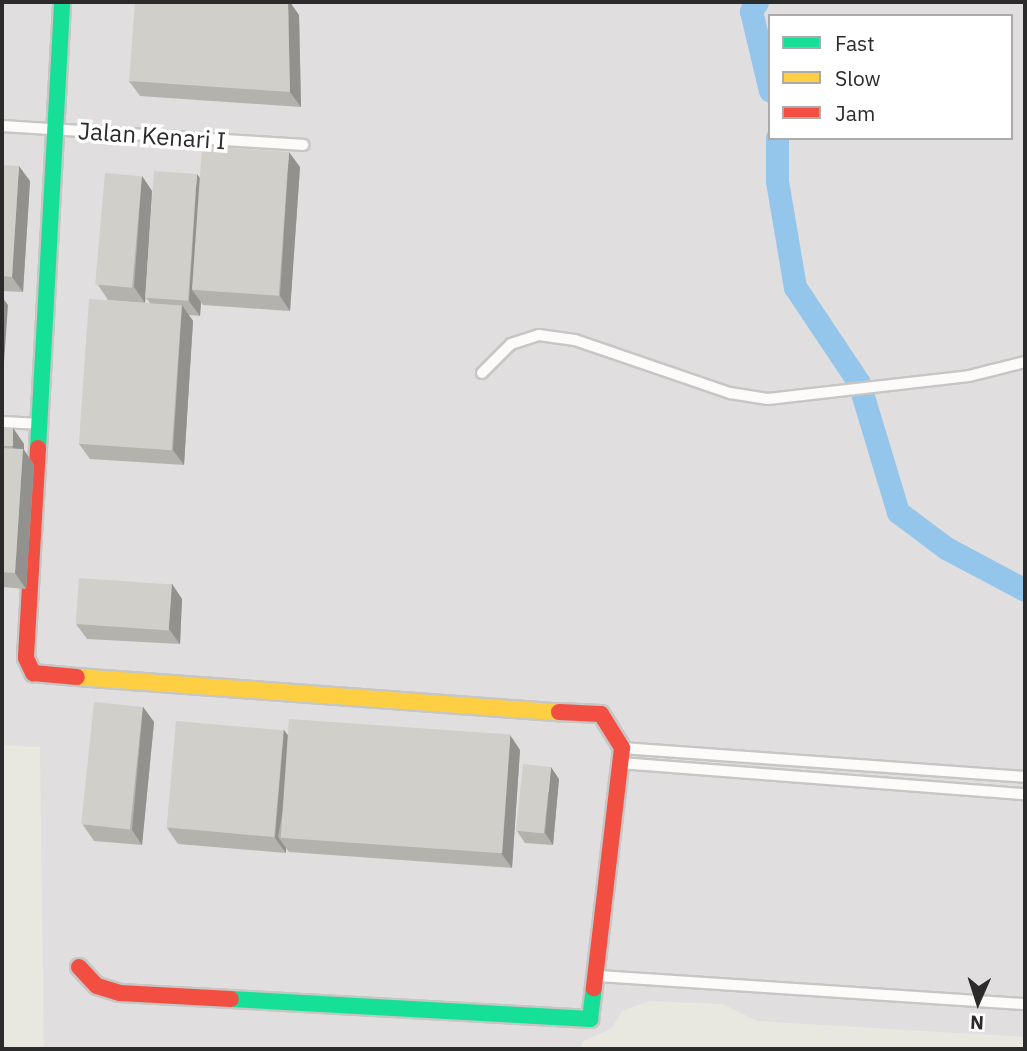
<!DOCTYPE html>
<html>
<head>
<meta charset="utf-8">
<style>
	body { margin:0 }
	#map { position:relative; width:1027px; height:1051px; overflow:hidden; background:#e8e7e0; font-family:"IBM Plex Sans",sans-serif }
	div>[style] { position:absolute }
	.industrial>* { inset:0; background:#e0dedf }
	.river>* { height:23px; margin:-11.5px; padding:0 11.5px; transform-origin:11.5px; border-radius:11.5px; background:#94c5ea }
	.roads { filter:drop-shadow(2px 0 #c6c6c5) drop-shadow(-2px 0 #c6c6c5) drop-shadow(0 2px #c6c6c5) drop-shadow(0 -2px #c6c6c5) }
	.street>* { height:10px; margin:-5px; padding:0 5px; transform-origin:5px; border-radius:5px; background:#fcfbfa }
	.fast>* { height:16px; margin:-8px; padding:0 8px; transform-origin:8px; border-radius:8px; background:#16e098 }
	.slow>* { height:16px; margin:-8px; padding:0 8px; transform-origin:8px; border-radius:8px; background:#ffcf43 }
	.jam>* { height:16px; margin:-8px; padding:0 8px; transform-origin:8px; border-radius:8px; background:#f24e42 }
	.wall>* { inset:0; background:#b3b2ad }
	.shaded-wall>* { inset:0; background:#92918d }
	.building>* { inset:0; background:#d0cfc9; transform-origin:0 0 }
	span { translate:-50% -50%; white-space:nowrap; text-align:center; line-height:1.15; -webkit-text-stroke:7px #fff; paint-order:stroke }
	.street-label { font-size:24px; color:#2b2b2b }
	.frame { position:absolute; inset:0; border:4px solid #2b2b2b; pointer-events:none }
	.legend { position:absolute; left:768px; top:14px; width:245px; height:126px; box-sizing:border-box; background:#fff; border:2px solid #aaa; margin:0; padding:9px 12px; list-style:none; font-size:21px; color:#2b2b2b }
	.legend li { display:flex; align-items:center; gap:14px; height:35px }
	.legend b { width:35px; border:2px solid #aaa }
	.north { position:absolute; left:943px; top:967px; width:70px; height:70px; -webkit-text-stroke:5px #fff; paint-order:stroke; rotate:183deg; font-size:19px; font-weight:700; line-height:28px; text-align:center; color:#2b2b2b }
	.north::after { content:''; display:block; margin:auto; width:24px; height:32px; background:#2b2b2b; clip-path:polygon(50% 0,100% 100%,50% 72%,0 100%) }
</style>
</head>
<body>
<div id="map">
	<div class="industrial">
		<div style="clip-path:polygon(evenodd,2px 2px,1025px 2px,1025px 1037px,757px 1021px,723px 1004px,648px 1001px,622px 1011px,612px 1028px,582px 1042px,581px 1049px,44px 1049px,40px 747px,2px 745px,2px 2px,770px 16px,1011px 16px,1011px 138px,770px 138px,770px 16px)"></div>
	</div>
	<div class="river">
		<div style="left:757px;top:2px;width:11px;rotate:124deg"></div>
		<div style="left:751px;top:11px;width:82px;rotate:76.6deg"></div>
		<div style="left:777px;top:138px;width:43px;rotate:90deg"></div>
		<div style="left:777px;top:181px;width:108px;rotate:80.4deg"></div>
		<div style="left:795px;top:287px;width:115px;rotate:56.3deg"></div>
		<div style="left:859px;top:383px;width:135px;rotate:73.2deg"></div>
		<div style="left:898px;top:512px;width:60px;rotate:36.9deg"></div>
		<div style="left:946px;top:548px;width:89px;rotate:28deg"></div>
	</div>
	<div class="roads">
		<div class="street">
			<div style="left:2px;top:126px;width:302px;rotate:3.6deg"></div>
			<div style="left:482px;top:373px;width:41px;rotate:-45deg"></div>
			<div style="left:511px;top:344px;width:29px;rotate:-18deg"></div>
			<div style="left:539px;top:335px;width:36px;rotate:8deg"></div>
			<div style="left:575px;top:340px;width:164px;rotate:18.9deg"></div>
			<div style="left:730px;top:393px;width:38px;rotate:9deg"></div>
			<div style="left:768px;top:399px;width:202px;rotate:-6.5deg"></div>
			<div style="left:969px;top:376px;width:58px;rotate:-14deg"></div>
			<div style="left:2px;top:422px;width:39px;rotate:3deg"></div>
			<div style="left:622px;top:748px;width:404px;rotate:4.1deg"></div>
			<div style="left:620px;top:763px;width:406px;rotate:4.4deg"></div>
			<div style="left:600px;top:976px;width:426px;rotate:3.8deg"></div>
		</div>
		<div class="fast">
			<div style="left:38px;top:448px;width:447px;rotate:-86.9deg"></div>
			<div style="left:231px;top:999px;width:360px;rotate:3.2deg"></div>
			<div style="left:590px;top:1019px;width:31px;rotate:-83deg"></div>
		</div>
		<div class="slow">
			<div style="left:77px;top:677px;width:483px;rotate:4.2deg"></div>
		</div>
		<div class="jam">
			<div style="left:38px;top:448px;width:210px;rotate:93.3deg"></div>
			<div style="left:26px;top:658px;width:17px;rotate:65deg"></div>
			<div style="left:33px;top:673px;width:44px;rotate:5.2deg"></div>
			<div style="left:559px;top:712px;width:42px;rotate:2.7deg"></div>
			<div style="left:601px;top:714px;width:40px;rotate:58deg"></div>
			<div style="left:622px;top:748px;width:242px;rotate:96.7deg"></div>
			<div style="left:79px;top:967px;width:26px;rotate:47deg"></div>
			<div style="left:97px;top:986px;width:24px;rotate:17deg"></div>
			<div style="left:120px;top:993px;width:111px;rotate:3.1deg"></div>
		</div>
	</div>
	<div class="wall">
		<div style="clip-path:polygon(299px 15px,301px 107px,140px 96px,129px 81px)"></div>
		<div style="clip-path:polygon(2px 165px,30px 181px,23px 292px,2px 291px)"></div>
		<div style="clip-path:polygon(300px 167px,290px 311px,203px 305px,201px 302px,200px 316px,189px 315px,193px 321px,184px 465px,90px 459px,79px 444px,150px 303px,146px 298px,200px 177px)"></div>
		<div style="clip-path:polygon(142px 176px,152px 191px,145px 303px,108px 300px,98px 285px)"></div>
		<div style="clip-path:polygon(2px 428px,13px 428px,24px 444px,24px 450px,34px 465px,26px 589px,2px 587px)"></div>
		<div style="clip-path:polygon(172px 584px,182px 599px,180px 644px,87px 639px,76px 624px)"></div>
		<div style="clip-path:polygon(143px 707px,154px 722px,142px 845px,94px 841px,83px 825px)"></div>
		<div style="clip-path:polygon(284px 730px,287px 735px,510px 735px,520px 750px,512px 868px,289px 852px,286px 848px,286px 853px,178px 844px,167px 828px)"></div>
		<div style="clip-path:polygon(559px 779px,553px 845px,525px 843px,517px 831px)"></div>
	</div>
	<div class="shaded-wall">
		<div style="clip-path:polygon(288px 2px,290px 2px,299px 15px,301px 107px,290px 92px)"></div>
		<div style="clip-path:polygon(289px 152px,300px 167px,290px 311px,280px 296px)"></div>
		<div style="clip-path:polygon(19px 166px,30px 181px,23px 292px,12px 277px)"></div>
		<div style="clip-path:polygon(197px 174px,208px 189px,192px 290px,201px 302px,200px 316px,189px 301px)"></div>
		<div style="clip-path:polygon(142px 176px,152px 191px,145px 303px,134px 287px)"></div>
		<div style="clip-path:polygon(2px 297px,8px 305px,2px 391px)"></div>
		<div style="clip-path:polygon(182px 305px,193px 321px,184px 465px,173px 450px)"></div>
		<div style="clip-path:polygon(13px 428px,24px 444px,24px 450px,34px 465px,26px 589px,15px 573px,22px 461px,12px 446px)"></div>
		<div style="clip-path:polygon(172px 584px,182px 599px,180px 644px,169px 629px)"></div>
		<div style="clip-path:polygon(143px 707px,154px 722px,142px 845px,132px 830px)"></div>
		<div style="clip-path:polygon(284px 730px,295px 745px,278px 837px,286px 848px,286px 853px,275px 838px)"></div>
		<div style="clip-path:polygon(510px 735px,520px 750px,512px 868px,501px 853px)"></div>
		<div style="clip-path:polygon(551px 767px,559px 779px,553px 845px,545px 833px)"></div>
	</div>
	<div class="building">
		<div style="clip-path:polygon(135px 2px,288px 2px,290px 92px,129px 81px)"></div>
		<div style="left:202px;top:146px;width:87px;height:144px;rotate:4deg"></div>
		<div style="clip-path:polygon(2px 165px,19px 166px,12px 277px,2px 276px)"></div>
		<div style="left:154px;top:171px;width:43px;height:127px;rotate:4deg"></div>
		<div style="left:105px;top:173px;width:37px;height:112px;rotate:5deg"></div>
		<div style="left:89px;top:299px;width:93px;height:145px;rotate:4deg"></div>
		<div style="left:2px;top:428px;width:11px;height:18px"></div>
		<div style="clip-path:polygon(2px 448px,23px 449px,15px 573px,2px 572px)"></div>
		<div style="left:79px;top:578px;width:93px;height:46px;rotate:4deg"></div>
		<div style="left:94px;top:702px;width:49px;height:123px;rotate:6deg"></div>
		<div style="left:289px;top:719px;width:222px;height:119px;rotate:4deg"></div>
		<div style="left:176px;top:721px;width:108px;height:107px;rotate:5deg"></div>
		<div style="left:523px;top:764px;width:28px;height:67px;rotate:6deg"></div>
	</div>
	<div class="street-label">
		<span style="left:152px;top:136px;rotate:4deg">Jalan Kenari I</span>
	</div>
	<div class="frame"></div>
	<ul class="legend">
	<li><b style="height:9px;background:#16e098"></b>Fast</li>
	<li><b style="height:9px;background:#ffcf43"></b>Slow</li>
	<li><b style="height:9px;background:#f24e42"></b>Jam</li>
	</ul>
	<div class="north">N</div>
</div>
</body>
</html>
